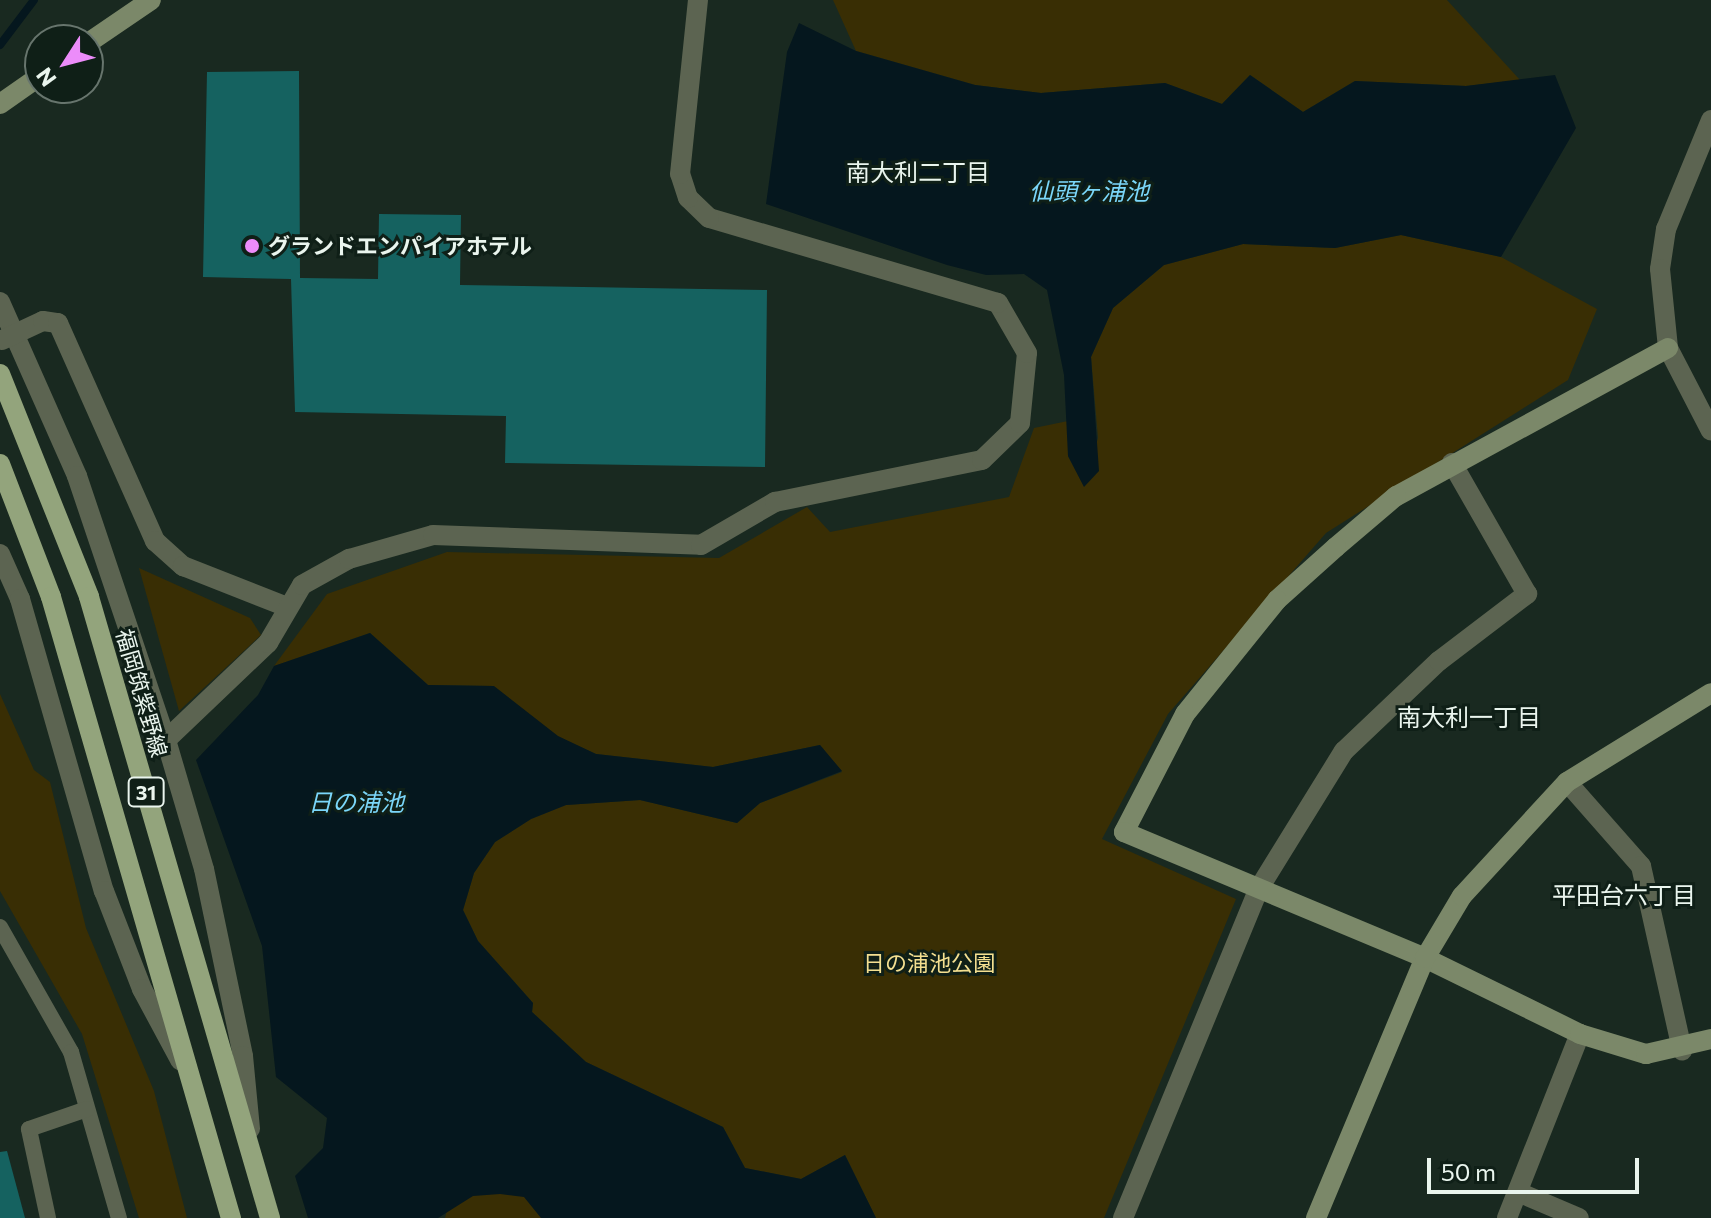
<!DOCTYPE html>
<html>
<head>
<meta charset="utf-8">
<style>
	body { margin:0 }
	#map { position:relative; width:1711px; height:1218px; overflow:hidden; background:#192920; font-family:Commissioner,"Noto Sans JP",sans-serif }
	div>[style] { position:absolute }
	.green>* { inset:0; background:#392e04 }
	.water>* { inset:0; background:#05171e }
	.stream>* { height:8px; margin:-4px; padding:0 4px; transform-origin:4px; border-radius:4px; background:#05171e }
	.building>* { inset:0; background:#156260 }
	.lane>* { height:16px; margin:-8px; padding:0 8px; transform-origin:8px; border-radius:8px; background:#5c6451 }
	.street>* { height:20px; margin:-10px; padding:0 10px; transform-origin:10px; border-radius:10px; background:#5c6451 }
	.secondary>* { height:20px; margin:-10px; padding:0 10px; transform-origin:10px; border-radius:10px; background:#7b8869 }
	.primary>* { height:20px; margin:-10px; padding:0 10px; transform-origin:10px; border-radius:10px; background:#93a47c }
	.dots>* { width:22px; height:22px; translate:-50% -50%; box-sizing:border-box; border:4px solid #0f1f17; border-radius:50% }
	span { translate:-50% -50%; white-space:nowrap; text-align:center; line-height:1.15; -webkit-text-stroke:6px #0f1f17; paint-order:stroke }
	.shield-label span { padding:2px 6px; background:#0f1f17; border:2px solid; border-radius:6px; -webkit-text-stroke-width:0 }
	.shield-label { font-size:20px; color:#eaf5ee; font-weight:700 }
	.poi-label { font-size:22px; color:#eaf5ee; font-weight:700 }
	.left { translate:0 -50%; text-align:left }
	.street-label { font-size:22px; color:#eaf5ee }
	.park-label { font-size:22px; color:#f4df90 }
	.neighbourhood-label { font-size:24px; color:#eaf5ee }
	.water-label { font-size:24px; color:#7bd7fa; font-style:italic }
	.north { position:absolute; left:24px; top:24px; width:80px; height:80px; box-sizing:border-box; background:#0f1f17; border:2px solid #67756d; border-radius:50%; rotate:234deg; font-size:22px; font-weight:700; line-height:32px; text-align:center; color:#eaf5ee }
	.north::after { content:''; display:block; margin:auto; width:28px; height:36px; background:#ec8cfa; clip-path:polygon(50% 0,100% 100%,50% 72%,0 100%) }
	.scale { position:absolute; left:1427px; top:1158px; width:212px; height:36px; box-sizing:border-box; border:4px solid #eaf5ee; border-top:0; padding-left:10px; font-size:24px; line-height:28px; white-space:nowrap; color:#eaf5ee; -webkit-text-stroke:6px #0f1f17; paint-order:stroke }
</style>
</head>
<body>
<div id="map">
	<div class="green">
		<div style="clip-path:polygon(833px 0,1447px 0,1520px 80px,1466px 86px,1355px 81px,1303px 112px,1250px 75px,1222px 104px,1165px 83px,1041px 93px,975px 85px,856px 51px)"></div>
		<div style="clip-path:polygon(1401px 235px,1501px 257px,1597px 309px,1568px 380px,1326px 533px,1168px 714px,1102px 839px,1236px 899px,1104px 1218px,876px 1218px,845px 1155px,801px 1179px,745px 1168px,723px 1127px,586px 1062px,532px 1012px,533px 1003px,478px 941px,463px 910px,474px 873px,495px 842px,531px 819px,566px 805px,640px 800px,737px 823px,760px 803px,842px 772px,820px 745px,713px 767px,596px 754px,558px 737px,493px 686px,428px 685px,370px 633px,274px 666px,327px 594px,447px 552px,719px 558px,807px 507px,830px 532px,1009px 497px,1034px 428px,1068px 421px,1068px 456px,1084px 486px,1098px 438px,1091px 357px,1113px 308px,1164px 265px,1243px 244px,1335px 248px)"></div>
		<div style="clip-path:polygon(139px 568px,250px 618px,261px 635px,179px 711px)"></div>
		<div style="clip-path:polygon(0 694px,34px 770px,50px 782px,86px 928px,154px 1091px,187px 1218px,139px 1218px,82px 1034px,0 891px)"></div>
		<div style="clip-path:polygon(509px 1186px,573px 1218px,445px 1218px,450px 1198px)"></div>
	</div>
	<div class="water">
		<div style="clip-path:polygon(799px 23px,856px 51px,975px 85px,1041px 93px,1165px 83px,1222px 104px,1250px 75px,1303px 112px,1355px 81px,1466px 86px,1555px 75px,1576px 128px,1501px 257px,1401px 235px,1335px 248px,1243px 244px,1164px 265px,1113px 308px,1091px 357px,1099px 471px,1084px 487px,1068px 456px,1064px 375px,1047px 290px,1024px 274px,986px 275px,947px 265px,766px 204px,787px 52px)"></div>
		<div style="clip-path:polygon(370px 633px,428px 685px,494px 686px,558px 736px,596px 754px,713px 767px,820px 745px,842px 771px,760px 803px,737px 823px,640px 800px,566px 805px,531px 819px,495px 842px,474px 873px,463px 910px,478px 941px,533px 1003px,532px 1012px,586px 1062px,723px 1127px,745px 1168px,801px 1179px,845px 1155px,876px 1218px,541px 1218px,524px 1197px,500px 1194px,473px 1196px,438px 1218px,308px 1218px,295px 1176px,323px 1148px,327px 1118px,276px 1077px,262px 946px,196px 760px,258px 695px,274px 666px)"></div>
	</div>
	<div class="stream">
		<div style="left:0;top:45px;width:56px;rotate:-52.9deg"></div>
	</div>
	<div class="building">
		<div style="clip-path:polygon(299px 71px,300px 278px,378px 279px,379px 214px,461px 215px,460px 285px,767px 290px,765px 467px,505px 463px,506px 416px,295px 412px,291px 279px,203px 277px,207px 72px)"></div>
		<div style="clip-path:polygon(7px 1151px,25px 1218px,0 1218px,0 1152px)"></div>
	</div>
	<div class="lane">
		<div style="left:0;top:927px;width:144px;rotate:60.4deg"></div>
		<div style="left:71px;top:1052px;width:173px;rotate:73.9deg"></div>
		<div style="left:48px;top:1218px;width:91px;rotate:-102.1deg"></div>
		<div style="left:29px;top:1129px;width:61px;rotate:-19deg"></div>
	</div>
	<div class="street">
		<div style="left:1711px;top:120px;width:118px;rotate:112.4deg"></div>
		<div style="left:1666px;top:229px;width:40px;rotate:98.5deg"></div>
		<div style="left:1660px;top:269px;width:79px;rotate:84.2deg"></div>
		<div style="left:1668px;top:348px;width:93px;rotate:62.6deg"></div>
		<div style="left:0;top:302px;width:190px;rotate:66.1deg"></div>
		<div style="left:77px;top:476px;width:279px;rotate:71.4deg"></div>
		<div style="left:166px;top:740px;width:134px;rotate:73.6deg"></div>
		<div style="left:204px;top:869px;width:191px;rotate:78.2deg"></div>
		<div style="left:243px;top:1056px;width:73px;rotate:84.5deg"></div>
		<div style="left:2px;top:340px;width:45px;rotate:-24.9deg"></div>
		<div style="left:43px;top:321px;width:15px;rotate:8deg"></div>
		<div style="left:58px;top:323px;width:239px;rotate:66deg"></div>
		<div style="left:155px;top:541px;width:38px;rotate:42deg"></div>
		<div style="left:183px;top:566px;width:112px;rotate:21.5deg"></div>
		<div style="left:0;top:554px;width:49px;rotate:66deg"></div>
		<div style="left:20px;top:599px;width:304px;rotate:74deg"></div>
		<div style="left:104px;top:891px;width:105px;rotate:68.8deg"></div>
		<div style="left:142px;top:989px;width:81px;rotate:61.8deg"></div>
		<div style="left:166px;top:740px;width:141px;rotate:-43.6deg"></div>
		<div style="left:268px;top:643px;width:67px;rotate:-59.6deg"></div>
		<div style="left:302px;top:585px;width:54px;rotate:-29deg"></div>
		<div style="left:349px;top:559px;width:87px;rotate:-15.9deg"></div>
		<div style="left:433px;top:535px;width:268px;rotate:2.1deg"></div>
		<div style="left:701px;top:545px;width:86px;rotate:-30.2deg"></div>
		<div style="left:775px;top:502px;width:211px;rotate:-11.5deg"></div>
		<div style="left:982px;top:460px;width:53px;rotate:-44.2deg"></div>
		<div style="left:1020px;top:423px;width:70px;rotate:-84.3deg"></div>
		<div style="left:1027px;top:353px;width:58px;rotate:-120.1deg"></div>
		<div style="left:998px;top:303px;width:301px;rotate:-163.6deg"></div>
		<div style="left:709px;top:218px;width:29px;rotate:-136deg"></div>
		<div style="left:688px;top:198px;width:25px;rotate:-108deg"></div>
		<div style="left:680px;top:174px;width:175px;rotate:-84.1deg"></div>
		<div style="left:1567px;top:782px;width:112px;rotate:48.6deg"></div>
		<div style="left:1641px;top:866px;width:189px;rotate:77.4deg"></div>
		<div style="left:1518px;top:1192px;width:66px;rotate:23.1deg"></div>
		<div style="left:1123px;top:1218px;width:355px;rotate:-67.6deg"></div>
		<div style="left:1258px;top:890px;width:163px;rotate:-58.3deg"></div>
		<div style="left:1344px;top:751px;width:131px;rotate:-43.5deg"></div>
		<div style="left:1439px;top:661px;width:111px;rotate:-37.3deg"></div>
		<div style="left:1527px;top:594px;width:151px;rotate:-119.8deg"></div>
		<div style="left:1507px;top:1218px;width:198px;rotate:-68.4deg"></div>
	</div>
	<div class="secondary">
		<div style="left:88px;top:43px;width:76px;rotate:-34.3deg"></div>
		<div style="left:0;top:104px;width:49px;rotate:-35deg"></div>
		<div style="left:1668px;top:348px;width:310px;rotate:151.4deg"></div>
		<div style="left:1396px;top:496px;width:79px;rotate:139.6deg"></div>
		<div style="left:1336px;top:547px;width:79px;rotate:138.1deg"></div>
		<div style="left:1277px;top:600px;width:146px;rotate:128.9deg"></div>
		<div style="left:1185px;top:714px;width:133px;rotate:117.3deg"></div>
		<div style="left:1124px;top:832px;width:326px;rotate:22.7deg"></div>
		<div style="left:1425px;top:958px;width:173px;rotate:26.1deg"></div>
		<div style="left:1580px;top:1034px;width:69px;rotate:16.9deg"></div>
		<div style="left:1646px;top:1054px;width:67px;rotate:-13deg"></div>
		<div style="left:1316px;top:1218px;width:282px;rotate:-67.3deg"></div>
		<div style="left:1425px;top:958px;width:72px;rotate:-59.2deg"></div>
		<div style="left:1462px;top:896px;width:155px;rotate:-47.4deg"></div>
		<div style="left:1567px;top:782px;width:169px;rotate:-31.7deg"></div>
	</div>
	<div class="primary">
		<div style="left:0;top:374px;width:240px;rotate:68.2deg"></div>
		<div style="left:89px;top:597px;width:647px;rotate:73.75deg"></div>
		<div style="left:0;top:464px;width:142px;rotate:69deg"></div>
		<div style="left:51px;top:597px;width:647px;rotate:73.84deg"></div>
	</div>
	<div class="dots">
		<div style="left:252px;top:246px;background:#ec8cfa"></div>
	</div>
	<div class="shield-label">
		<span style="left:146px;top:792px">31</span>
	</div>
	<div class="poi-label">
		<span class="left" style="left:268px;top:246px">グランドエンパイアホテル</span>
	</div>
	<div class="street-label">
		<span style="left:142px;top:693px;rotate:74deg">福岡筑紫野線</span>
	</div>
	<div class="park-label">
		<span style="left:929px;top:963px">日の浦池公園</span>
	</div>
	<div class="neighbourhood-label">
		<span style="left:918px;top:172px">南大利二丁目</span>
		<span style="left:1469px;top:717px">南大利一丁目</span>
		<span style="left:1624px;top:895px">平田台六丁目</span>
	</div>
	<div class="water-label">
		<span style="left:1089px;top:191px">仙頭ヶ浦池</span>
		<span style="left:356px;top:802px">日の浦池</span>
	</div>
	<div class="north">N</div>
	<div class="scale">50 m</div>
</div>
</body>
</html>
